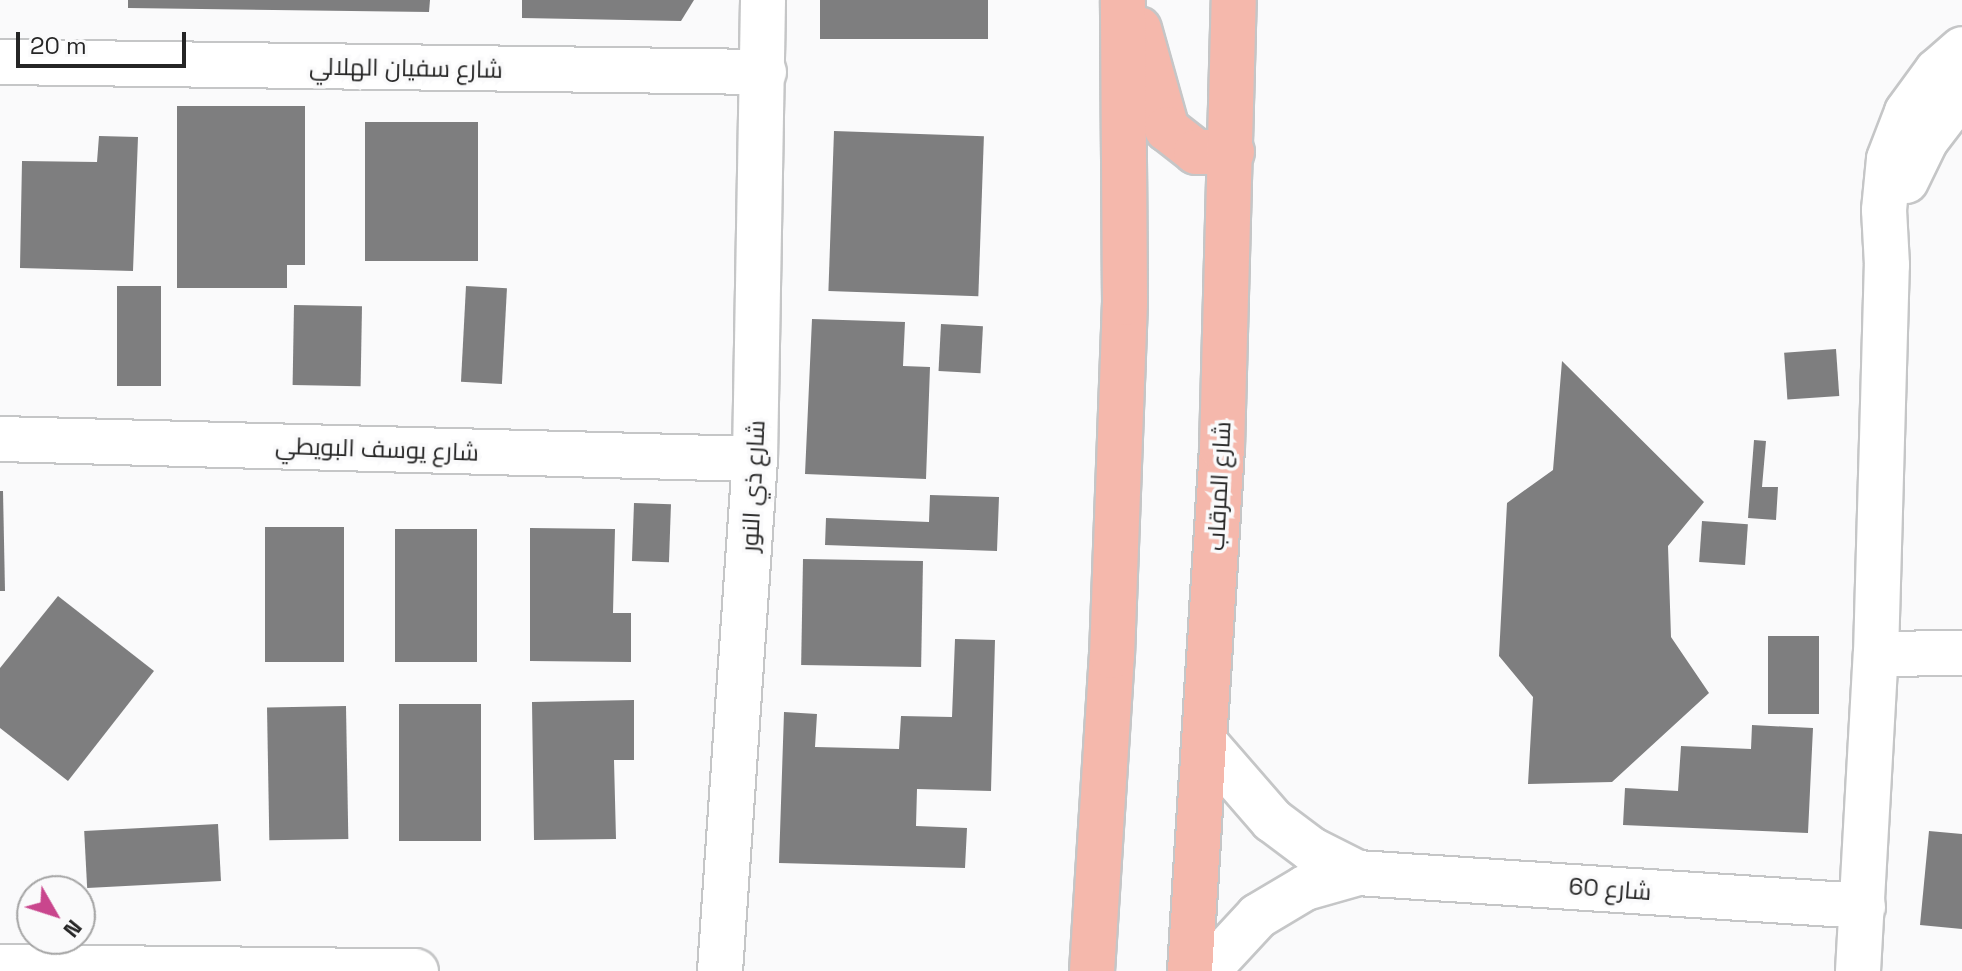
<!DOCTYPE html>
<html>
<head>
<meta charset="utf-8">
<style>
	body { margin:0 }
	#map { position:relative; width:1962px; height:971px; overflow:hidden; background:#fafafb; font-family:"Space Grotesk",Cairo,sans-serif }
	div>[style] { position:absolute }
	.building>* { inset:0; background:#7e7e7f; transform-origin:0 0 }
	.roads { filter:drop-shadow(2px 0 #c5c6c7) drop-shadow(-2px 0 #c5c6c7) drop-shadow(0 2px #c5c6c7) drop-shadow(0 -2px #c5c6c7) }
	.minor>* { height:44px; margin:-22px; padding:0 22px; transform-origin:22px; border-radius:22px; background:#fff }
	.major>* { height:44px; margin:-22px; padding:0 22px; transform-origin:22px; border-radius:22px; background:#f5b8ac }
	span { translate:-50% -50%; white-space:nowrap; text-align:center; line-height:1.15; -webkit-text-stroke:7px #fafafb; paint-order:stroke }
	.street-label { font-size:24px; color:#252525 }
	.north { position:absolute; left:16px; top:875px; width:80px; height:80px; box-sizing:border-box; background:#fafafb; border:2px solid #a5a5a5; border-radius:50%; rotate:129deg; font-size:22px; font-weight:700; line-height:32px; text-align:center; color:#252525 }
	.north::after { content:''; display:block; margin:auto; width:28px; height:36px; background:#c9468d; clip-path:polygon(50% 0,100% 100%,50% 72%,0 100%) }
	.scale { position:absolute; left:16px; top:32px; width:170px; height:36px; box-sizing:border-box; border:4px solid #252525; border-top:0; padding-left:10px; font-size:24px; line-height:28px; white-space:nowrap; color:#252525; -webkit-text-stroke:6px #fafafb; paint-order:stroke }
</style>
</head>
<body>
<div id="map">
	<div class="building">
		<div style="clip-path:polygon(128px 0,430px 0,429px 12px,128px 8px)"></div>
		<div style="clip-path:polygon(522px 0,694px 0,681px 21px,522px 18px)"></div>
		<div style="left:820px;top:0;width:168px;height:39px"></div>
		<div style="clip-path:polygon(177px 106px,305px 106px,305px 265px,287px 265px,287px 288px,177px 288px)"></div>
		<div style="left:478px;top:122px;width:139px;height:113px;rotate:90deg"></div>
		<div style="left:834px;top:131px;width:150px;height:160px;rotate:2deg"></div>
		<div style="clip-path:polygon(99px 136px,138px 137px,133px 271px,20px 268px,22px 161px,97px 162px)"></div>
		<div style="left:117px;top:286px;width:44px;height:100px"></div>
		<div style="left:466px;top:286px;width:41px;height:96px;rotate:3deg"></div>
		<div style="left:294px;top:305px;width:68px;height:80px;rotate:1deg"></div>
		<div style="clip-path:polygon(812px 319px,905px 322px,903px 366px,930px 367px,926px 479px,805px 474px)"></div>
		<div style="left:941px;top:324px;width:42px;height:47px;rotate:3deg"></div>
		<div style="left:1836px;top:349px;width:47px;height:52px;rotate:86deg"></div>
		<div style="clip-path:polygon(1562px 361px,1704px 502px,1668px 546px,1671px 637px,1709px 693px,1612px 782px,1528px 784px,1533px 697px,1499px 656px,1507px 503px,1553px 470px)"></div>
		<div style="clip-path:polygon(1754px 440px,1766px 441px,1762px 487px,1778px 487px,1776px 520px,1748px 518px)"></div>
		<div style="clip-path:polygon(0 491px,3px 491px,5px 591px,0 591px)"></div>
		<div style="clip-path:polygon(930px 495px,999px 497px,997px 551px,825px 545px,826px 518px,929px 522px)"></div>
		<div style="left:634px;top:503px;width:37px;height:58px;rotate:2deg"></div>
		<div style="left:1702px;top:521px;width:46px;height:41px;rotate:4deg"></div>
		<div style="left:344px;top:527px;width:135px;height:79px;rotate:90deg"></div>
		<div style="clip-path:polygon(530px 528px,615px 529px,613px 613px,631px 613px,631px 662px,530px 661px)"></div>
		<div style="left:395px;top:529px;width:82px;height:133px"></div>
		<div style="left:803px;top:559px;width:120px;height:106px;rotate:1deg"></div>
		<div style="clip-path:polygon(58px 596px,154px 671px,68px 781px,0 728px,0 668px)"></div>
		<div style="left:1819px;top:636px;width:78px;height:51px;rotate:90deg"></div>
		<div style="clip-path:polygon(955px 639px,995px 640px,991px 791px,917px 789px,916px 826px,967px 828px,965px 868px,779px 863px,784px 712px,817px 714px,815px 747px,899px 749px,901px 716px,952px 717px)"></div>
		<div style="clip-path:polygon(634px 700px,634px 760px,614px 760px,616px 839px,534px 840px,532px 702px)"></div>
		<div style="left:481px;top:704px;width:137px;height:82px;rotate:90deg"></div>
		<div style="left:346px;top:706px;width:133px;height:79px;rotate:89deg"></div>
		<div style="clip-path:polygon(1752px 725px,1813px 728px,1808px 833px,1623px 825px,1625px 788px,1678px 791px,1681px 746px,1751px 749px)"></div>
		<div style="left:218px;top:824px;width:57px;height:134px;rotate:87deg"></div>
		<div style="clip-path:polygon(1929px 831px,1962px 834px,1962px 929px,1920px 925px)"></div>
	</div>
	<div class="roads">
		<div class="minor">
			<div style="left:0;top:62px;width:764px;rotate:0.75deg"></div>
			<div style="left:1906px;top:181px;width:46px;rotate:-64deg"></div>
			<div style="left:1926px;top:140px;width:59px;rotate:-52.5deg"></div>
			<div style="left:0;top:439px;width:755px;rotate:1.52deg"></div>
			<div style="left:1876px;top:654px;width:86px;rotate:-0.7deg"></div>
			<div style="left:1206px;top:744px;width:101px;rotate:49deg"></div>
			<div style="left:1272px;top:820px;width:50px;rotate:36.9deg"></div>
			<div style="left:1312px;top:850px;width:51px;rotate:26.6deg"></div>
			<div style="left:0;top:967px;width:416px;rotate:0.6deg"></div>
			<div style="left:720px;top:971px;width:513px;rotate:-86.09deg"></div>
			<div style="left:755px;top:459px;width:459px;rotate:-89deg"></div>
			<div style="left:1207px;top:971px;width:75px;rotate:-47.2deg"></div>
			<div style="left:1258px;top:916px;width:55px;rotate:-30.8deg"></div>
			<div style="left:1305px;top:888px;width:55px;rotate:-15.8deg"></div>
			<div style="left:1358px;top:873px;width:506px;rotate:3.74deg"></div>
			<div style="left:1858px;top:971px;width:318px;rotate:-86.8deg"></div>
			<div style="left:1876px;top:654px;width:389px;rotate:-88.4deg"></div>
			<div style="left:1887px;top:265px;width:55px;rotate:-93.1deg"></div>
			<div style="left:1884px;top:210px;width:51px;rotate:-84.4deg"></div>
			<div style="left:1889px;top:159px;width:50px;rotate:-69deg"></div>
			<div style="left:1907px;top:112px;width:51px;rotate:-53.8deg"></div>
			<div style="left:1937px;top:71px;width:33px;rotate:-41deg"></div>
		</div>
		<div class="major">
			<div style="left:1139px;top:29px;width:104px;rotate:74.4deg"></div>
			<div style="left:1167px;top:129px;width:37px;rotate:38deg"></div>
			<div style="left:1196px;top:152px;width:36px"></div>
			<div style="left:1092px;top:971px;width:316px;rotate:-86.4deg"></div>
			<div style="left:1112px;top:656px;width:353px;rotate:-87.9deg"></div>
			<div style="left:1125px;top:303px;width:303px;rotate:-90.4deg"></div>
			<div style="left:1190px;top:971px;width:524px;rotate:-86.5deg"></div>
			<div style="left:1222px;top:448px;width:448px;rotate:-88.5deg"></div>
		</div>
	</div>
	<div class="street-label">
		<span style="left:406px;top:68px;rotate:1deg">شارع سفيان الهلالي</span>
		<span style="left:377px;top:449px;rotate:2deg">شارع يوسف البويطي</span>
		<span style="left:753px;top:486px;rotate:-87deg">شارع ذي النور</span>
		<span style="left:1219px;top:486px;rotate:-87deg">شارع المرقاب</span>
		<span style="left:1610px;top:889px;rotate:4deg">شارع 60</span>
	</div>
	<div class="north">N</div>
	<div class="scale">20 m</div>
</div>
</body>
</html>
